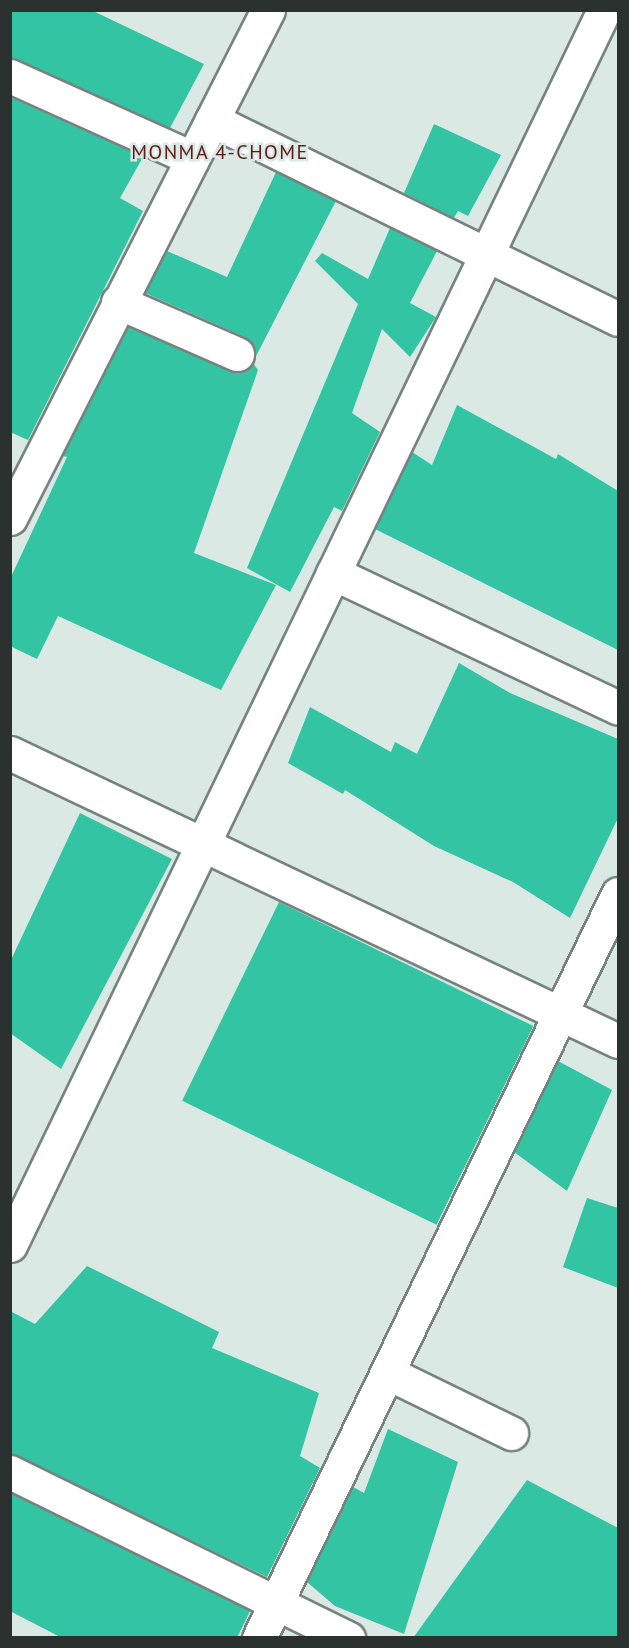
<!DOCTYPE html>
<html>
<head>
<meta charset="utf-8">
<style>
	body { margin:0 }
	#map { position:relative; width:629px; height:1648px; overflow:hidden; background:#dae9e4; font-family:"PT Sans",sans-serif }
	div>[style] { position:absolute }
	.building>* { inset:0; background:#33c4a4; transform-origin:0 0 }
	.roads { filter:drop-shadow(2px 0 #76837f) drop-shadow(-2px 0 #76837f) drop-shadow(0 2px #76837f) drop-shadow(0 -2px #76837f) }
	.minor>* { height:33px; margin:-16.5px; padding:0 16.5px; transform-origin:16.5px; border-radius:16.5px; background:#fff }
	span { translate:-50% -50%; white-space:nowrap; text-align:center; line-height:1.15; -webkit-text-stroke:5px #dae9e4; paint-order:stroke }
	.neighbourhood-label { font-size:20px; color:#5e191a; letter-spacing:1.5px }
	.frame { position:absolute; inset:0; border:12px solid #2b312f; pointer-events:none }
</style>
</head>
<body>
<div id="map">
	<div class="building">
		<div style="clip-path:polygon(10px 10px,91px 10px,204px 64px,170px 128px,10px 58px)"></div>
		<div style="clip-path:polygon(10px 97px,143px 157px,120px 198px,143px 211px,28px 440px,10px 432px)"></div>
		<div style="clip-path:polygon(434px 124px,501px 155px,468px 216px,458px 211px,454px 218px,404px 193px)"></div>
		<div style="clip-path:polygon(276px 172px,336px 201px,254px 360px,252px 343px,245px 337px,145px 293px,167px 251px,227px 277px)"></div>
		<div style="clip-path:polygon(390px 228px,437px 251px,410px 303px,436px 317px,410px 357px,382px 329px,352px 413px,380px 432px,342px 511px,334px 507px,290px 592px,247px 568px,358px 304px,315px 261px,322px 253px,368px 279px)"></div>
		<div style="clip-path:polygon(128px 327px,229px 371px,240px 372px,253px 363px,258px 370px,194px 553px,276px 585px,221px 690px,58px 616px,37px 659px,10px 646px,10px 579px,67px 457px,63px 456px)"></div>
		<div style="clip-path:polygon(457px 405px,556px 459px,558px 454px,618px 491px,618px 650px,375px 529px,412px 452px,432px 465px)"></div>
		<div style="clip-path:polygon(459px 663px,510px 693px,618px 739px,618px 818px,570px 918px,513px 882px,434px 846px,345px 790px,343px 794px,288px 763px,310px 707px,391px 752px,395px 742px,417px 754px)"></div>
		<div style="clip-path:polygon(80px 813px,172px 859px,61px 1069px,10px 1033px,10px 962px)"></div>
		<div style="left:279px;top:902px;width:283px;height:221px;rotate:26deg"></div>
		<div style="clip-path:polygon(558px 1061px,612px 1090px,567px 1191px,514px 1152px)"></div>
		<div style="clip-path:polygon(587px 1198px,618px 1208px,618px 1288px,563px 1267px)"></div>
		<div style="clip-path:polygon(87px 1266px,219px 1332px,212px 1348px,319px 1393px,300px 1456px,320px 1468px,267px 1577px,10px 1454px,10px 1311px,35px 1324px)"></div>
		<div style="clip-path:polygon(388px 1429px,458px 1462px,404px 1634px,335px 1606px,307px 1582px,353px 1487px,364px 1493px)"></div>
		<div style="clip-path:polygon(527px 1480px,618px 1528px,618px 1638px,413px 1638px)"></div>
		<div style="clip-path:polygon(10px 1493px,250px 1611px,237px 1638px,62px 1638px,10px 1611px)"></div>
	</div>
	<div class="roads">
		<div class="minor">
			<div style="left:10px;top:76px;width:200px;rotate:24.3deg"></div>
			<div style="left:212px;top:120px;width:452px;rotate:26.1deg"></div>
			<div style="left:118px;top:302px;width:130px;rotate:23.6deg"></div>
			<div style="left:10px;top:518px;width:570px;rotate:-63.08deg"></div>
			<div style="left:333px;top:573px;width:315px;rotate:25.3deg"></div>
			<div style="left:10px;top:753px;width:673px;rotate:25.35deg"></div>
			<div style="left:10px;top:1245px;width:1370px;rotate:-64.31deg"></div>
			<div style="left:388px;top:1373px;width:137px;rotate:26deg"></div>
			<div style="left:10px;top:1472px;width:377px;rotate:26.2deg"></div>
			<div style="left:259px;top:1638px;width:826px;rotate:-64.24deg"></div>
		</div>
	</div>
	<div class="neighbourhood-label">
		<span style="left:220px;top:152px">MONMA 4-CHOME</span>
	</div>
	<div class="frame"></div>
</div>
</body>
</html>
